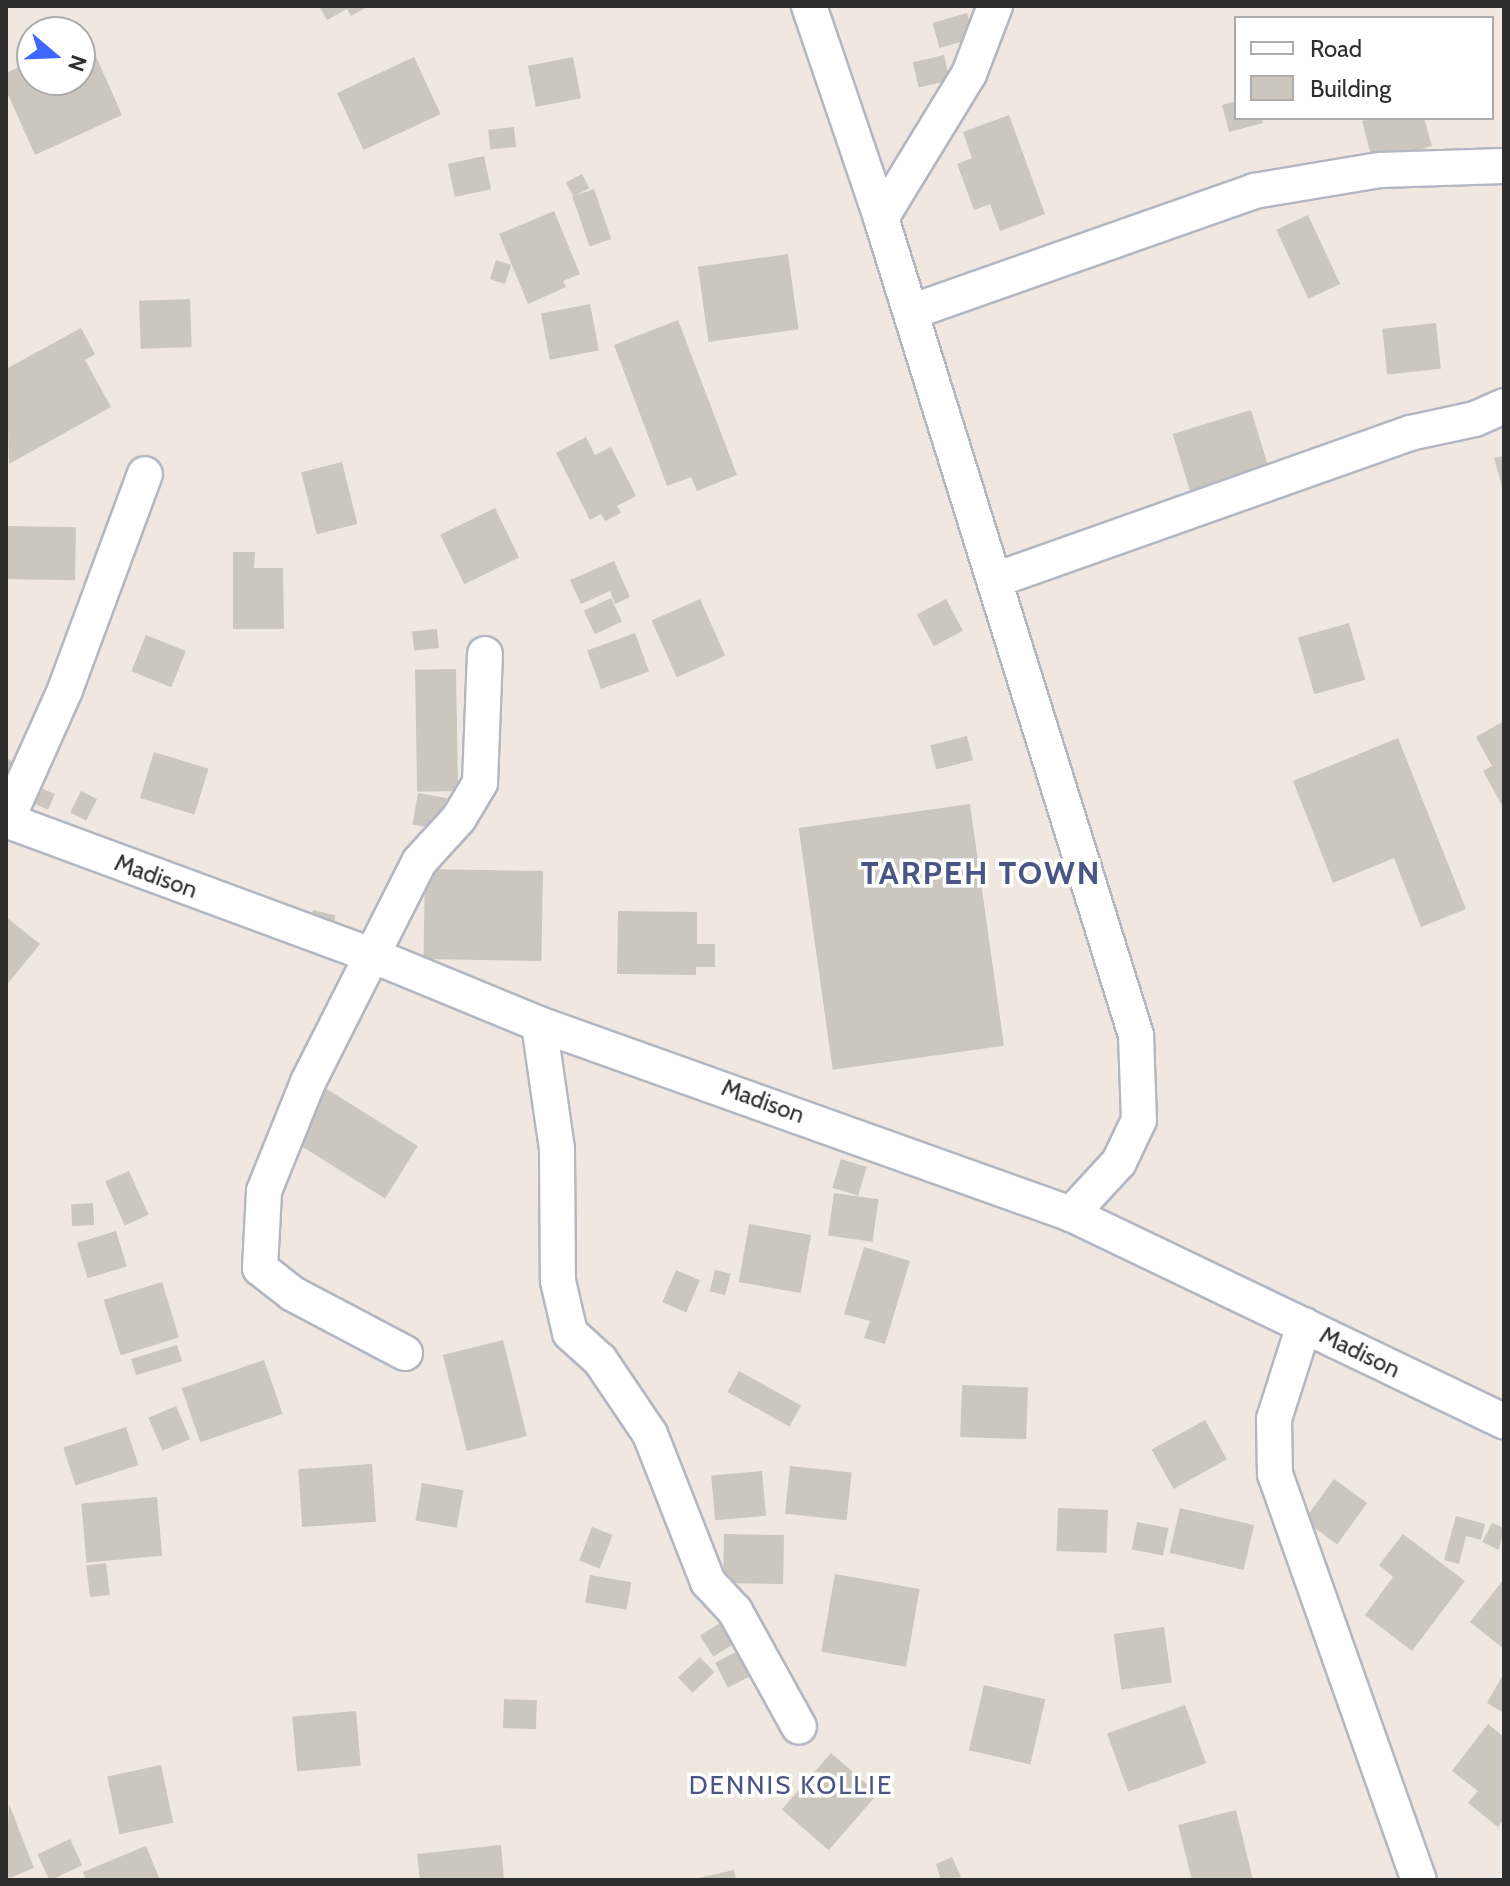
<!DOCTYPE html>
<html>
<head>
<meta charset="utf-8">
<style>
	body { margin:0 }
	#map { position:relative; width:1510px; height:1886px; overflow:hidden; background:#f0e8e0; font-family:Cabin,sans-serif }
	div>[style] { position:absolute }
	.building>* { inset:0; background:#cbc6be; transform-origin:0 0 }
	.roads { filter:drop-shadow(2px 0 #b3b7c2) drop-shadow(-2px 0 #b3b7c2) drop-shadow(0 2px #b3b7c2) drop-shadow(0 -2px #b3b7c2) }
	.minor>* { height:34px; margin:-17px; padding:0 17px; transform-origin:17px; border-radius:17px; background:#fff }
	span { translate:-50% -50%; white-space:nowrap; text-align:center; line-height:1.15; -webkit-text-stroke:7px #fff; paint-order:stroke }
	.street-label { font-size:24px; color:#2e2e2e }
	.neighbourhood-label { font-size:26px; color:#495584; letter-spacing:2px }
	.district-label { font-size:32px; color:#495584; font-weight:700; letter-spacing:2px }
	.frame { position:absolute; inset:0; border:8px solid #2e2e2e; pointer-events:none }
	.legend { position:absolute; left:1234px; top:16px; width:260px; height:104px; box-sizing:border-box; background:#fff; border:2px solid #ababab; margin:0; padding:10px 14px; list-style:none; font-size:24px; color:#2e2e2e }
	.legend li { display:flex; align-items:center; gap:16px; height:40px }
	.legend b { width:40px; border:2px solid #ababab }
	.north { position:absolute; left:16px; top:16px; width:80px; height:80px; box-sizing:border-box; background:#fff; border:2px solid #ababab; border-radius:50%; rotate:109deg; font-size:22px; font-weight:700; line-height:32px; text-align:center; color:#2e2e2e }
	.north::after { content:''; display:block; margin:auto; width:28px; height:36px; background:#3d68ff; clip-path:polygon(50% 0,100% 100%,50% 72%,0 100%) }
</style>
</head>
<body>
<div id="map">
	<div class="building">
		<div style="clip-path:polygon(319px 6px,369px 6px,351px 16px,347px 9px,327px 20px)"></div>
		<div style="left:967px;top:13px;width:26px;height:36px;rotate:74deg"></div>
		<div style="clip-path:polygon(87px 36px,122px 115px,35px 155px,6px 90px,6px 73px,32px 61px,32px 80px,80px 80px,80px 39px)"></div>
		<div style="left:944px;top:55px;width:26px;height:32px;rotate:77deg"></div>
		<div style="left:414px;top:57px;width:63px;height:85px;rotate:65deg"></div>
		<div style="left:573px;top:57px;width:42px;height:46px;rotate:79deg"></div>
		<div style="clip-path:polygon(1236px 101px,1236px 118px,1262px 118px,1263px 123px,1229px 132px,1222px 105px)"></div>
		<div style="clip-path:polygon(1009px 115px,1045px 214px,1000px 231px,990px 204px,974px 210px,957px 164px,972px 158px,963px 132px)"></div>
		<div style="clip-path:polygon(1372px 118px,1424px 118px,1432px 146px,1373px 163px,1362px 121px)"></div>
		<div style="left:514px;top:127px;width:20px;height:26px;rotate:84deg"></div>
		<div style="left:484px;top:156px;width:34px;height:37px;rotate:78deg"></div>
		<div style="left:582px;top:174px;width:16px;height:18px;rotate:63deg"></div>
		<div style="left:594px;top:189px;width:53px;height:23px;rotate:71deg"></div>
		<div style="clip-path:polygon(554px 211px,580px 274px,563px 281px,566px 287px,528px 304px,499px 234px)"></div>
		<div style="left:1308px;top:215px;width:76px;height:35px;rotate:65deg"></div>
		<div style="left:788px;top:254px;width:76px;height:91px;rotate:82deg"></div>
		<div style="left:496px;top:260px;width:16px;height:20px;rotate:18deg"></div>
		<div style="left:190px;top:299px;width:48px;height:51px;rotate:88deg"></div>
		<div style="left:590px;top:304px;width:47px;height:50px;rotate:79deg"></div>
		<div style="clip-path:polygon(678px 320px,737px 475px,697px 491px,691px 477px,667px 486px,614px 345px)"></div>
		<div style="left:1436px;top:323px;width:46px;height:54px;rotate:84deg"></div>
		<div style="clip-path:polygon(81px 328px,95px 354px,85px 360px,111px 407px,9px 464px,6px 369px)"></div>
		<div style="left:1251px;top:410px;width:61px;height:82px;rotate:73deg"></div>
		<div style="clip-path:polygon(586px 437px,595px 455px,611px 447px,636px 496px,617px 506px,621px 513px,605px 521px,601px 514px,590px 520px,556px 453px)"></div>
		<div style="clip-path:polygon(1504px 456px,1504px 490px,1503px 490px,1494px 458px)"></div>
		<div style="left:342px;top:462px;width:64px;height:42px;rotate:76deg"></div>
		<div style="left:495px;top:508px;width:55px;height:61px;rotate:64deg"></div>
		<div style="left:6px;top:526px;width:70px;height:53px;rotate:1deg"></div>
		<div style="clip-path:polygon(233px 552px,255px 552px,254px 568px,283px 568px,284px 629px,233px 629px)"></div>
		<div style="clip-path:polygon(614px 561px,630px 597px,615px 604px,610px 591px,581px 604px,570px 580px)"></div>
		<div style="left:611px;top:598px;width:26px;height:30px;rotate:65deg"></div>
		<div style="left:700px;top:599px;width:62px;height:53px;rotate:66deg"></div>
		<div style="left:946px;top:599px;width:36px;height:33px;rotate:62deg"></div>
		<div style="left:1349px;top:623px;width:59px;height:53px;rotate:74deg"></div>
		<div style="left:437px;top:629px;width:19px;height:25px;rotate:84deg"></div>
		<div style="left:635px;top:633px;width:41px;height:51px;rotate:70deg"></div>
		<div style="left:146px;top:635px;width:43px;height:39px;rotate:22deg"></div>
		<div style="left:456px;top:669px;width:122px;height:41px;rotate:89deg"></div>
		<div style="clip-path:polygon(1504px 721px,1504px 809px,1483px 771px,1492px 766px,1476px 737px)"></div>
		<div style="left:967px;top:736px;width:25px;height:38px;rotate:76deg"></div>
		<div style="clip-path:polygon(1398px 738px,1466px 909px,1421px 927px,1394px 858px,1333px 883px,1293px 781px)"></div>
		<div style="left:154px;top:752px;width:57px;height:48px;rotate:17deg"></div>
		<div style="clip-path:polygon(6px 758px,17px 764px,6px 784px)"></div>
		<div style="left:29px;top:783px;width:28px;height:17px;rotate:23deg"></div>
		<div style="left:81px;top:791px;width:18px;height:24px;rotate:27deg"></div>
		<div style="left:418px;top:793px;width:29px;height:32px;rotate:10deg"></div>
		<div style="left:970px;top:804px;width:244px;height:173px;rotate:82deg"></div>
		<div style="left:425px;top:869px;width:118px;height:90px;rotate:1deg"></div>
		<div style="left:313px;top:910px;width:23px;height:16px;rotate:13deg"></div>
		<div style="clip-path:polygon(618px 911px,697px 912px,697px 944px,715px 944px,715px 967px,696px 967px,696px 975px,617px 974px)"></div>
		<div style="clip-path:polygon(6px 917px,40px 944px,6px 986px)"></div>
		<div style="left:322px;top:1086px;width:113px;height:62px;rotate:32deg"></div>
		<div style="left:841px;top:1159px;width:27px;height:30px;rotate:17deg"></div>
		<div style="left:129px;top:1171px;width:48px;height:26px;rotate:66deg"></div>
		<div style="left:834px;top:1193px;width:45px;height:43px;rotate:8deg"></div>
		<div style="left:93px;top:1203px;width:22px;height:22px;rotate:87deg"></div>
		<div style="left:749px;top:1224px;width:63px;height:59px;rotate:10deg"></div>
		<div style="left:116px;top:1231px;width:37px;height:41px;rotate:73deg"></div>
		<div style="clip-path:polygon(864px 1247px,910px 1261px,885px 1344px,864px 1338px,870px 1321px,844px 1314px)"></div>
		<div style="left:676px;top:1270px;width:26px;height:35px;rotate:23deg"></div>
		<div style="left:715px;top:1270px;width:16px;height:22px;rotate:14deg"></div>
		<div style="left:162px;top:1282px;width:58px;height:61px;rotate:73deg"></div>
		<div style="left:503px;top:1340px;width:99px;height:62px;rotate:76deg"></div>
		<div style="left:177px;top:1345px;width:17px;height:48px;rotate:73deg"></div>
		<div style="left:264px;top:1360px;width:57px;height:87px;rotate:71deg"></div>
		<div style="left:739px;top:1371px;width:71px;height:24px;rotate:29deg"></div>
		<div style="left:962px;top:1385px;width:66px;height:52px;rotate:2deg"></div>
		<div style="left:176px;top:1406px;width:36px;height:30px;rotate:67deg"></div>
		<div style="left:1205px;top:1420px;width:45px;height:61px;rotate:61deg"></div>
		<div style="left:126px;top:1427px;width:40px;height:66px;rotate:72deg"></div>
		<div style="left:372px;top:1464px;width:58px;height:74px;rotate:86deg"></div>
		<div style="left:790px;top:1466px;width:62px;height:48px;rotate:6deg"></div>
		<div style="left:762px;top:1471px;width:45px;height:51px;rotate:85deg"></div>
		<div style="left:1334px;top:1479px;width:41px;height:51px;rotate:36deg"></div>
		<div style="left:422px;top:1483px;width:42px;height:38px;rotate:10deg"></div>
		<div style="left:157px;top:1497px;width:59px;height:76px;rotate:85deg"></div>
		<div style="left:1058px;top:1508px;width:50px;height:43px;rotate:2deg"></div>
		<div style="left:1180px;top:1508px;width:76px;height:46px;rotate:13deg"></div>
		<div style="clip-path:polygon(1456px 1516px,1485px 1524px,1481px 1540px,1466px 1536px,1459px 1564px,1444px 1560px)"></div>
		<div style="left:1137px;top:1522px;width:32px;height:28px;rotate:11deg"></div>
		<div style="clip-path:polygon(1492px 1523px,1504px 1528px,1499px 1550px,1482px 1542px)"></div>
		<div style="left:592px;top:1527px;width:22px;height:36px;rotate:21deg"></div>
		<div style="left:724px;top:1534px;width:60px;height:49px;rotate:1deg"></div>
		<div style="clip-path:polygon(1403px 1534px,1465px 1581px,1412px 1651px,1365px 1615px,1393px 1577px,1379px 1565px)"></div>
		<div style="left:106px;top:1563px;width:32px;height:20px;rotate:83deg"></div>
		<div style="left:835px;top:1574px;width:86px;height:79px;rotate:10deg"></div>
		<div style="left:590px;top:1575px;width:42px;height:28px;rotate:10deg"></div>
		<div style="clip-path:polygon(1504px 1579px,1504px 1649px,1470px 1622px)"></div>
		<div style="left:728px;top:1618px;width:25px;height:33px;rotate:58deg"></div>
		<div style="left:1164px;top:1627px;width:56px;height:51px;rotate:82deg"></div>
		<div style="left:740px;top:1650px;width:28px;height:28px;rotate:63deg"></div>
		<div style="left:700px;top:1657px;width:21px;height:30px;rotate:47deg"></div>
		<div style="clip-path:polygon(1504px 1673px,1504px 1713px,1487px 1703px)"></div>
		<div style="left:984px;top:1685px;width:63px;height:67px;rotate:13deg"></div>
		<div style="left:504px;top:1699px;width:33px;height:29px;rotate:2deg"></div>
		<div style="left:1185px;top:1705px;width:62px;height:83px;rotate:70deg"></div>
		<div style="left:356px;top:1711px;width:55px;height:64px;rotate:85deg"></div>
		<div style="clip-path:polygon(1488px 1724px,1504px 1737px,1504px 1819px,1498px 1827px,1468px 1803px,1478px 1791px,1452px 1771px)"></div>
		<div style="left:831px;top:1753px;width:62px;height:75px;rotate:41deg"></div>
		<div style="left:161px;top:1765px;width:59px;height:55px;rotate:78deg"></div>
		<div style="clip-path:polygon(9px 1804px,34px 1868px,9px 1878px,6px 1870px)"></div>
		<div style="clip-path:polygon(1236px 1810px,1253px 1880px,1192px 1880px,1178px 1825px)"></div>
		<div style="left:70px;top:1839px;width:29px;height:36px;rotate:65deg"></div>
		<div style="clip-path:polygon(501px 1845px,504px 1880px,420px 1880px,417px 1854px)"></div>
		<div style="clip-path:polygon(146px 1846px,160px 1880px,86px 1880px,83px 1872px)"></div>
		<div style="clip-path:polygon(952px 1857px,961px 1877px,941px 1880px,936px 1864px)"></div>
		<div style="clip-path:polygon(734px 1870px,736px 1880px,694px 1880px,694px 1879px)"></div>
	</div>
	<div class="roads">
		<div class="minor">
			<div style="left:809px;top:6px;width:224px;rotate:71.2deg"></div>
			<div style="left:881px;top:218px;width:856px;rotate:72.67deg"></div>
			<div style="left:1136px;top:1035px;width:85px;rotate:88deg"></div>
			<div style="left:1139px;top:1120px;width:47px;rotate:115.5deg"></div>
			<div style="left:1119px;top:1162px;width:71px;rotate:132.7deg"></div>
			<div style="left:881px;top:218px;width:169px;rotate:-58.6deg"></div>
			<div style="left:969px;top:74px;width:73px;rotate:-69.1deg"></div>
			<div style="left:911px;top:312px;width:364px;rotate:-19.4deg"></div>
			<div style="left:1254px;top:191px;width:128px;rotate:-9.5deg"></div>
			<div style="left:1380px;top:170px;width:124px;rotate:-1.8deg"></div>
			<div style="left:995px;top:580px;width:440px;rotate:-19.5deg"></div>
			<div style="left:1410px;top:433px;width:66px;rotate:-12.2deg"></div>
			<div style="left:1475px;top:419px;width:32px;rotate:-24deg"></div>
			<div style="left:6px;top:820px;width:392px;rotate:20.3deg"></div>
			<div style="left:374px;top:956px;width:178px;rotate:22.4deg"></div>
			<div style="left:539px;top:1024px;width:565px;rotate:19.65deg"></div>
			<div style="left:1071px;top:1214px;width:480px;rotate:25.6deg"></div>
			<div style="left:6px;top:822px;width:145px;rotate:-65.9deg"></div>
			<div style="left:65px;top:690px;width:230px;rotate:-69.7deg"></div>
			<div style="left:539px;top:1024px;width:126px;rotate:81.8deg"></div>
			<div style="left:557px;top:1149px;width:132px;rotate:89.6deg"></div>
			<div style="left:558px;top:1281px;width:53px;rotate:77deg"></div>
			<div style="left:570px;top:1333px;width:40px;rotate:42deg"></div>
			<div style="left:600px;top:1360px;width:89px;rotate:56deg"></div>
			<div style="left:650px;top:1434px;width:159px;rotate:68.6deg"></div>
			<div style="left:708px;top:1582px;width:40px;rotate:47deg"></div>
			<div style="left:735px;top:1611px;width:132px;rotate:61.1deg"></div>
			<div style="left:1304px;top:1325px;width:99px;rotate:107.7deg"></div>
			<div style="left:1274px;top:1419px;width:55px;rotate:89deg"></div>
			<div style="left:1275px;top:1474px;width:431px;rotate:70.5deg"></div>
			<div style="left:405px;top:1353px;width:127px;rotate:-152.2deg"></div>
			<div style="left:293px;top:1294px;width:42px;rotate:-141.8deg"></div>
			<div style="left:260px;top:1268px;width:77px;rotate:-87deg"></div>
			<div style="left:264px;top:1191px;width:118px;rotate:-68deg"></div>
			<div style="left:308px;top:1082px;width:246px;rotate:-63.2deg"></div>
			<div style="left:419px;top:862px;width:59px;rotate:-47.7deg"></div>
			<div style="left:459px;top:818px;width:41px;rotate:-59deg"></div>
			<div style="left:480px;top:783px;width:129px;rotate:-87.8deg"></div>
		</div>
	</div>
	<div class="street-label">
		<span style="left:156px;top:876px;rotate:20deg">Madison</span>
		<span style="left:763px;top:1101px;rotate:20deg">Madison</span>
		<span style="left:1360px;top:1352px;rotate:26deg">Madison</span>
	</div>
	<div class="neighbourhood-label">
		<span style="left:791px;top:1786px">DENNIS KOLLIE</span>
	</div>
	<div class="district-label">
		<span style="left:981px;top:873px">TARPEH TOWN</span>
	</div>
	<div class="frame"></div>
	<ul class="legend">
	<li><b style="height:10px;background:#fff"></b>Road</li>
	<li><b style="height:22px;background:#cbc6be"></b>Building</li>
	</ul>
	<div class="north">N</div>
</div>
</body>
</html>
